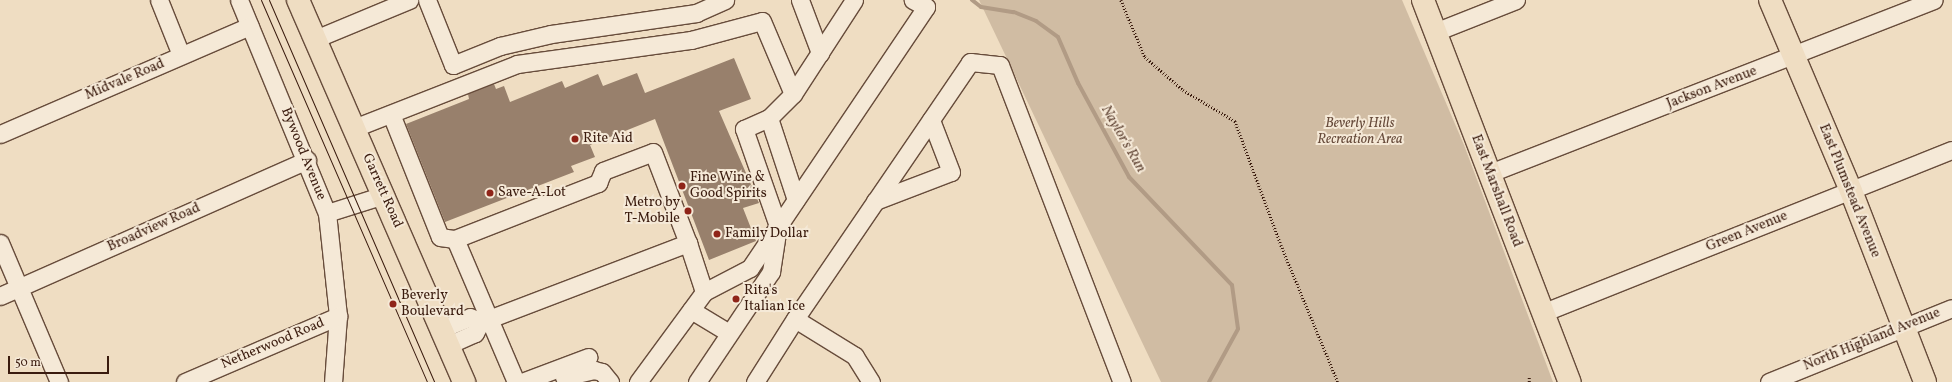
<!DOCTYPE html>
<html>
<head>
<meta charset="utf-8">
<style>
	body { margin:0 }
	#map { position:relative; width:1952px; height:382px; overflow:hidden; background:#efddc2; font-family:Vollkorn,serif }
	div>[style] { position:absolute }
	.green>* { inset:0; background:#d0bca3 }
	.stream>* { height:4px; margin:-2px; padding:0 2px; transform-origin:2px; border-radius:2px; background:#b19b85 }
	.building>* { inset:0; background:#98806c }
	.path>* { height:2.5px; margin-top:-1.25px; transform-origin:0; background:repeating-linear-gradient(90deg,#3a1b0e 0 1px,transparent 0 3px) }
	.roads { filter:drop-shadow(1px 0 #674c3b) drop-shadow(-1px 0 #674c3b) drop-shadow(0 1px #674c3b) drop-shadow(0 -1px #674c3b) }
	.minor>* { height:17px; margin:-8.5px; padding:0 8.5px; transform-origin:8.5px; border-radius:8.5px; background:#f5e9d7 }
	.major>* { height:22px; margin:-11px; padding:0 11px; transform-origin:11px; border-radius:11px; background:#efddc2 }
	.tram>* { height:1px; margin:-0.5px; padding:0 0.5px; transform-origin:0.5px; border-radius:0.5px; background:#3a1b0e }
	.dots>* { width:11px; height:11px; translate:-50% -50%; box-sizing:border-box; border:2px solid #f5e9d7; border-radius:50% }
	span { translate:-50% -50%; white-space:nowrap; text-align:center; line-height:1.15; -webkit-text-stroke:4px #f5e9d7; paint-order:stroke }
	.street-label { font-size:14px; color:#3a1b0e }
	.park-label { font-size:14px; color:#674b3b; font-style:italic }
	.poi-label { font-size:14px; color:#3a1b0e }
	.left { translate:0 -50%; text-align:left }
	.right { translate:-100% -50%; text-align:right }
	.water-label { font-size:15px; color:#644838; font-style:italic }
	.scale { position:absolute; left:8px; top:356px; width:101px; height:18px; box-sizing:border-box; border:2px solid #3a1b0e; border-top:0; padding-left:5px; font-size:12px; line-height:14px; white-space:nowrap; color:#3a1b0e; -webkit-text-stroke:3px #f5e9d7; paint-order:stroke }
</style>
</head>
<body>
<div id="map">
	<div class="green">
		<div style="clip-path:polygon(979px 0,1402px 0,1464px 145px,1553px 382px,1161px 382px)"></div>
	</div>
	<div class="stream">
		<div style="left:972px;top:0;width:11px;rotate:38deg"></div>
		<div style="left:981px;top:7px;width:33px;rotate:9deg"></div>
		<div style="left:1014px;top:12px;width:24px;rotate:22deg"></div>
		<div style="left:1036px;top:21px;width:27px;rotate:36deg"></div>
		<div style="left:1058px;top:37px;width:50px;rotate:66.5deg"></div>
		<div style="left:1078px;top:83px;width:107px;rotate:61.5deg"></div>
		<div style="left:1129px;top:177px;width:149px;rotate:46.4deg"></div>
		<div style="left:1232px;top:285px;width:44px;rotate:82.2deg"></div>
		<div style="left:1238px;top:329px;width:60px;rotate:118.7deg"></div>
	</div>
	<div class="building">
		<div style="clip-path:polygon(734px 58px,751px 99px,719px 111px,759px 203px,743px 208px,756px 241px,709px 260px,655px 119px,590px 145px,595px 157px,571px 166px,574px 172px,445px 222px,406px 124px,469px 99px,468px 94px,494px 84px,496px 89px,504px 86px,510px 102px,562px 81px,565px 88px,598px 74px,603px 86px,637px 73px,645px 93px)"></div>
	</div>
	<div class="path">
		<div style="left:1121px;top:0;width:62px;rotate:67.2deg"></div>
		<div style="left:1145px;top:57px;width:50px;rotate:41deg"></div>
		<div style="left:1183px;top:90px;width:61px;rotate:30.8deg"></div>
		<div style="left:1235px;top:121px;width:132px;rotate:69.6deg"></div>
		<div style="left:1281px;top:245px;width:148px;rotate:67.4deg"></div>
		<div style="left:1529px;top:382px;width:6px;rotate:-90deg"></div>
	</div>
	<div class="roads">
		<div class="minor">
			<div style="left:159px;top:0;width:59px;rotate:68.2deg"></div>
			<div style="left:239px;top:0;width:230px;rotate:67.6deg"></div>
			<div style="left:327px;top:213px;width:104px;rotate:83.9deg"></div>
			<div style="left:338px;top:316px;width:66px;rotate:94.3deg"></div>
			<div style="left:427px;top:0;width:70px;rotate:68.2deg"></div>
			<div style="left:453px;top:65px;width:51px;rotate:-22deg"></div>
			<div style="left:500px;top:46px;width:52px;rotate:-13.2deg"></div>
			<div style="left:551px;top:34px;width:147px;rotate:-8.2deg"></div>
			<div style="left:696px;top:13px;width:32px;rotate:-24deg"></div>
			<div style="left:800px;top:0;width:57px;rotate:69.3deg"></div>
			<div style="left:1435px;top:32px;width:87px;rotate:-21.6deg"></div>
			<div style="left:315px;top:39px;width:102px;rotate:-22.5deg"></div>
			<div style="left:391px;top:114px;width:132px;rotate:68.3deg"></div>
			<div style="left:440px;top:237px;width:15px;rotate:8deg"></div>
			<div style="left:769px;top:118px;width:34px;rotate:-45deg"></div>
			<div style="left:354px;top:128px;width:175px;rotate:-21.4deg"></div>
			<div style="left:517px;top:64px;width:176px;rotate:-7.9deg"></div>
			<div style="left:691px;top:40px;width:73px;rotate:-15deg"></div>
			<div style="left:762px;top:21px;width:79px;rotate:67deg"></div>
			<div style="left:793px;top:94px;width:112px;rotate:-57deg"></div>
			<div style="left:0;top:134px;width:272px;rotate:-23.4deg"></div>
			<div style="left:1490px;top:173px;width:476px;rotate:-21.3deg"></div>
			<div style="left:875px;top:201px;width:81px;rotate:-20.9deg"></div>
			<div style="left:951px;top:172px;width:56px;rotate:-111deg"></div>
			<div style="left:327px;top:213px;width:60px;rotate:-17.5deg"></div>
			<div style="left:0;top:243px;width:151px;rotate:67deg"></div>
			<div style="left:0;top:296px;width:336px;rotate:-23.9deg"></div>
			<div style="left:691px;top:310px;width:44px;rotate:31.2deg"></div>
			<div style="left:1542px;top:313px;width:441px;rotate:-21.7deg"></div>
			<div style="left:481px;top:322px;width:222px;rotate:-20.9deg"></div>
			<div style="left:688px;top:243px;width:52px;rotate:71.9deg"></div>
			<div style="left:441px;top:329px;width:31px;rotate:-22deg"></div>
			<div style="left:470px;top:317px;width:12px;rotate:24deg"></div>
			<div style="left:481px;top:322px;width:13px;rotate:119deg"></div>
			<div style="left:475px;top:333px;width:30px;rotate:156deg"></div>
			<div style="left:564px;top:377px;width:31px;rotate:-13deg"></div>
			<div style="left:594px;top:370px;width:8px;rotate:14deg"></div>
			<div style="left:602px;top:372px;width:13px;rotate:51deg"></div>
			<div style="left:185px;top:382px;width:167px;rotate:-23.3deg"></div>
			<div style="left:516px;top:382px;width:155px;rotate:-113.1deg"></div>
			<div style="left:455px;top:239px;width:154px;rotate:-21.4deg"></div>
			<div style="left:598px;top:183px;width:13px;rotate:-67deg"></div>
			<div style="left:603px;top:171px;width:53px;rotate:-20.8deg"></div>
			<div style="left:653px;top:152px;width:97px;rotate:69deg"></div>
			<div style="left:522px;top:382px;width:71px;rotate:-20.7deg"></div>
			<div style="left:638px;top:382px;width:112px;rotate:-53.7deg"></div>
			<div style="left:704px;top:292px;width:52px;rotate:-27.6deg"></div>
			<div style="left:750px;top:268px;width:315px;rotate:-56deg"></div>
			<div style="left:926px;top:7px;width:15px;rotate:-152deg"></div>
			<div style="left:697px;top:382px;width:133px;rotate:-56.1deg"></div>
			<div style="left:771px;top:272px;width:47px;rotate:-81.3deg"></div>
			<div style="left:778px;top:226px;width:103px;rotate:-109.3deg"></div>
			<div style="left:744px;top:129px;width:27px;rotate:-24deg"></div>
			<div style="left:769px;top:118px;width:86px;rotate:71.8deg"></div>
			<div style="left:755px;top:382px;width:75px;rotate:-57.6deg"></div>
			<div style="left:871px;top:382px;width:31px;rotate:-122deg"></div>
			<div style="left:855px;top:356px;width:70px;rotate:-148.3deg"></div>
			<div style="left:795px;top:319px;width:311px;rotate:-55.7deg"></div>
			<div style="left:970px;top:62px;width:30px;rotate:6deg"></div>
			<div style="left:1000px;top:65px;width:340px;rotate:69deg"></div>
			<div style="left:1769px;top:382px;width:197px;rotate:-22deg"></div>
		</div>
		<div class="major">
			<div style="left:298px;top:0;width:417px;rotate:66.5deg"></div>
			<div style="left:1423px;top:0;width:409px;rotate:69deg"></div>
			<div style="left:1770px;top:0;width:207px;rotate:67deg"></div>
			<div style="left:1851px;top:191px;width:205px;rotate:68.8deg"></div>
		</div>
	</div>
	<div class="tram">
		<div style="left:261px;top:0;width:417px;rotate:66.5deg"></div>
		<div style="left:269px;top:0;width:416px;rotate:66.6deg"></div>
	</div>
	<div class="dots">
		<div style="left:575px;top:139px;background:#8f2418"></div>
		<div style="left:682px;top:186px;background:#8f2418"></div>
		<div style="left:490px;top:193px;background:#8f2418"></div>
		<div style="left:688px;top:211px;background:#8f2418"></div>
		<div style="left:717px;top:234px;background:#8f2418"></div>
		<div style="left:736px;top:299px;background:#8f2418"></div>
		<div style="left:393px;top:304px;background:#8f2418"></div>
	</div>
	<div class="street-label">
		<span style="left:125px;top:80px;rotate:-23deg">Midvale Road</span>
		<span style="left:1712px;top:88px;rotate:-21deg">Jackson Avenue</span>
		<span style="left:303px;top:154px;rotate:68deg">Bywood Avenue</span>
		<span style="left:382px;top:191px;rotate:66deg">Garrett Road</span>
		<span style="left:1496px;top:191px;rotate:69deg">East Marshall Road</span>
		<span style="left:1849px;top:191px;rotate:68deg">East Plumstead Avenue</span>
		<span style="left:154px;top:228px;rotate:-24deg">Broadview Road</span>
		<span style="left:1747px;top:232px;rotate:-22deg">Green Avenue</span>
		<span style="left:1872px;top:340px;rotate:-22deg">North Highland Avenue</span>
		<span style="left:273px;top:344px;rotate:-23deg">Netherwood Road</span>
	</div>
	<div class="park-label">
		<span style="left:1360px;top:132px">Beverly Hills<br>Recreation Area</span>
	</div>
	<div class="poi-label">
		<span class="left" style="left:583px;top:139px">Rite Aid</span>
		<span class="left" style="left:690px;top:186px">Fine Wine &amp;<br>Good Spirits</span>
		<span class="left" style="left:498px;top:193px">Save-A-Lot</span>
		<span class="right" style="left:680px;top:211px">Metro by<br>T-Mobile</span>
		<span class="left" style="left:725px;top:234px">Family Dollar</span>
		<span class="left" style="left:744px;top:299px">Rita's<br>Italian Ice</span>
		<span class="left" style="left:401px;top:304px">Beverly<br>Boulevard</span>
	</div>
	<div class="water-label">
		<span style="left:1123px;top:139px;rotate:60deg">Naylor's Run</span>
	</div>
	<div class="scale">50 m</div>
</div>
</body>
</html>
